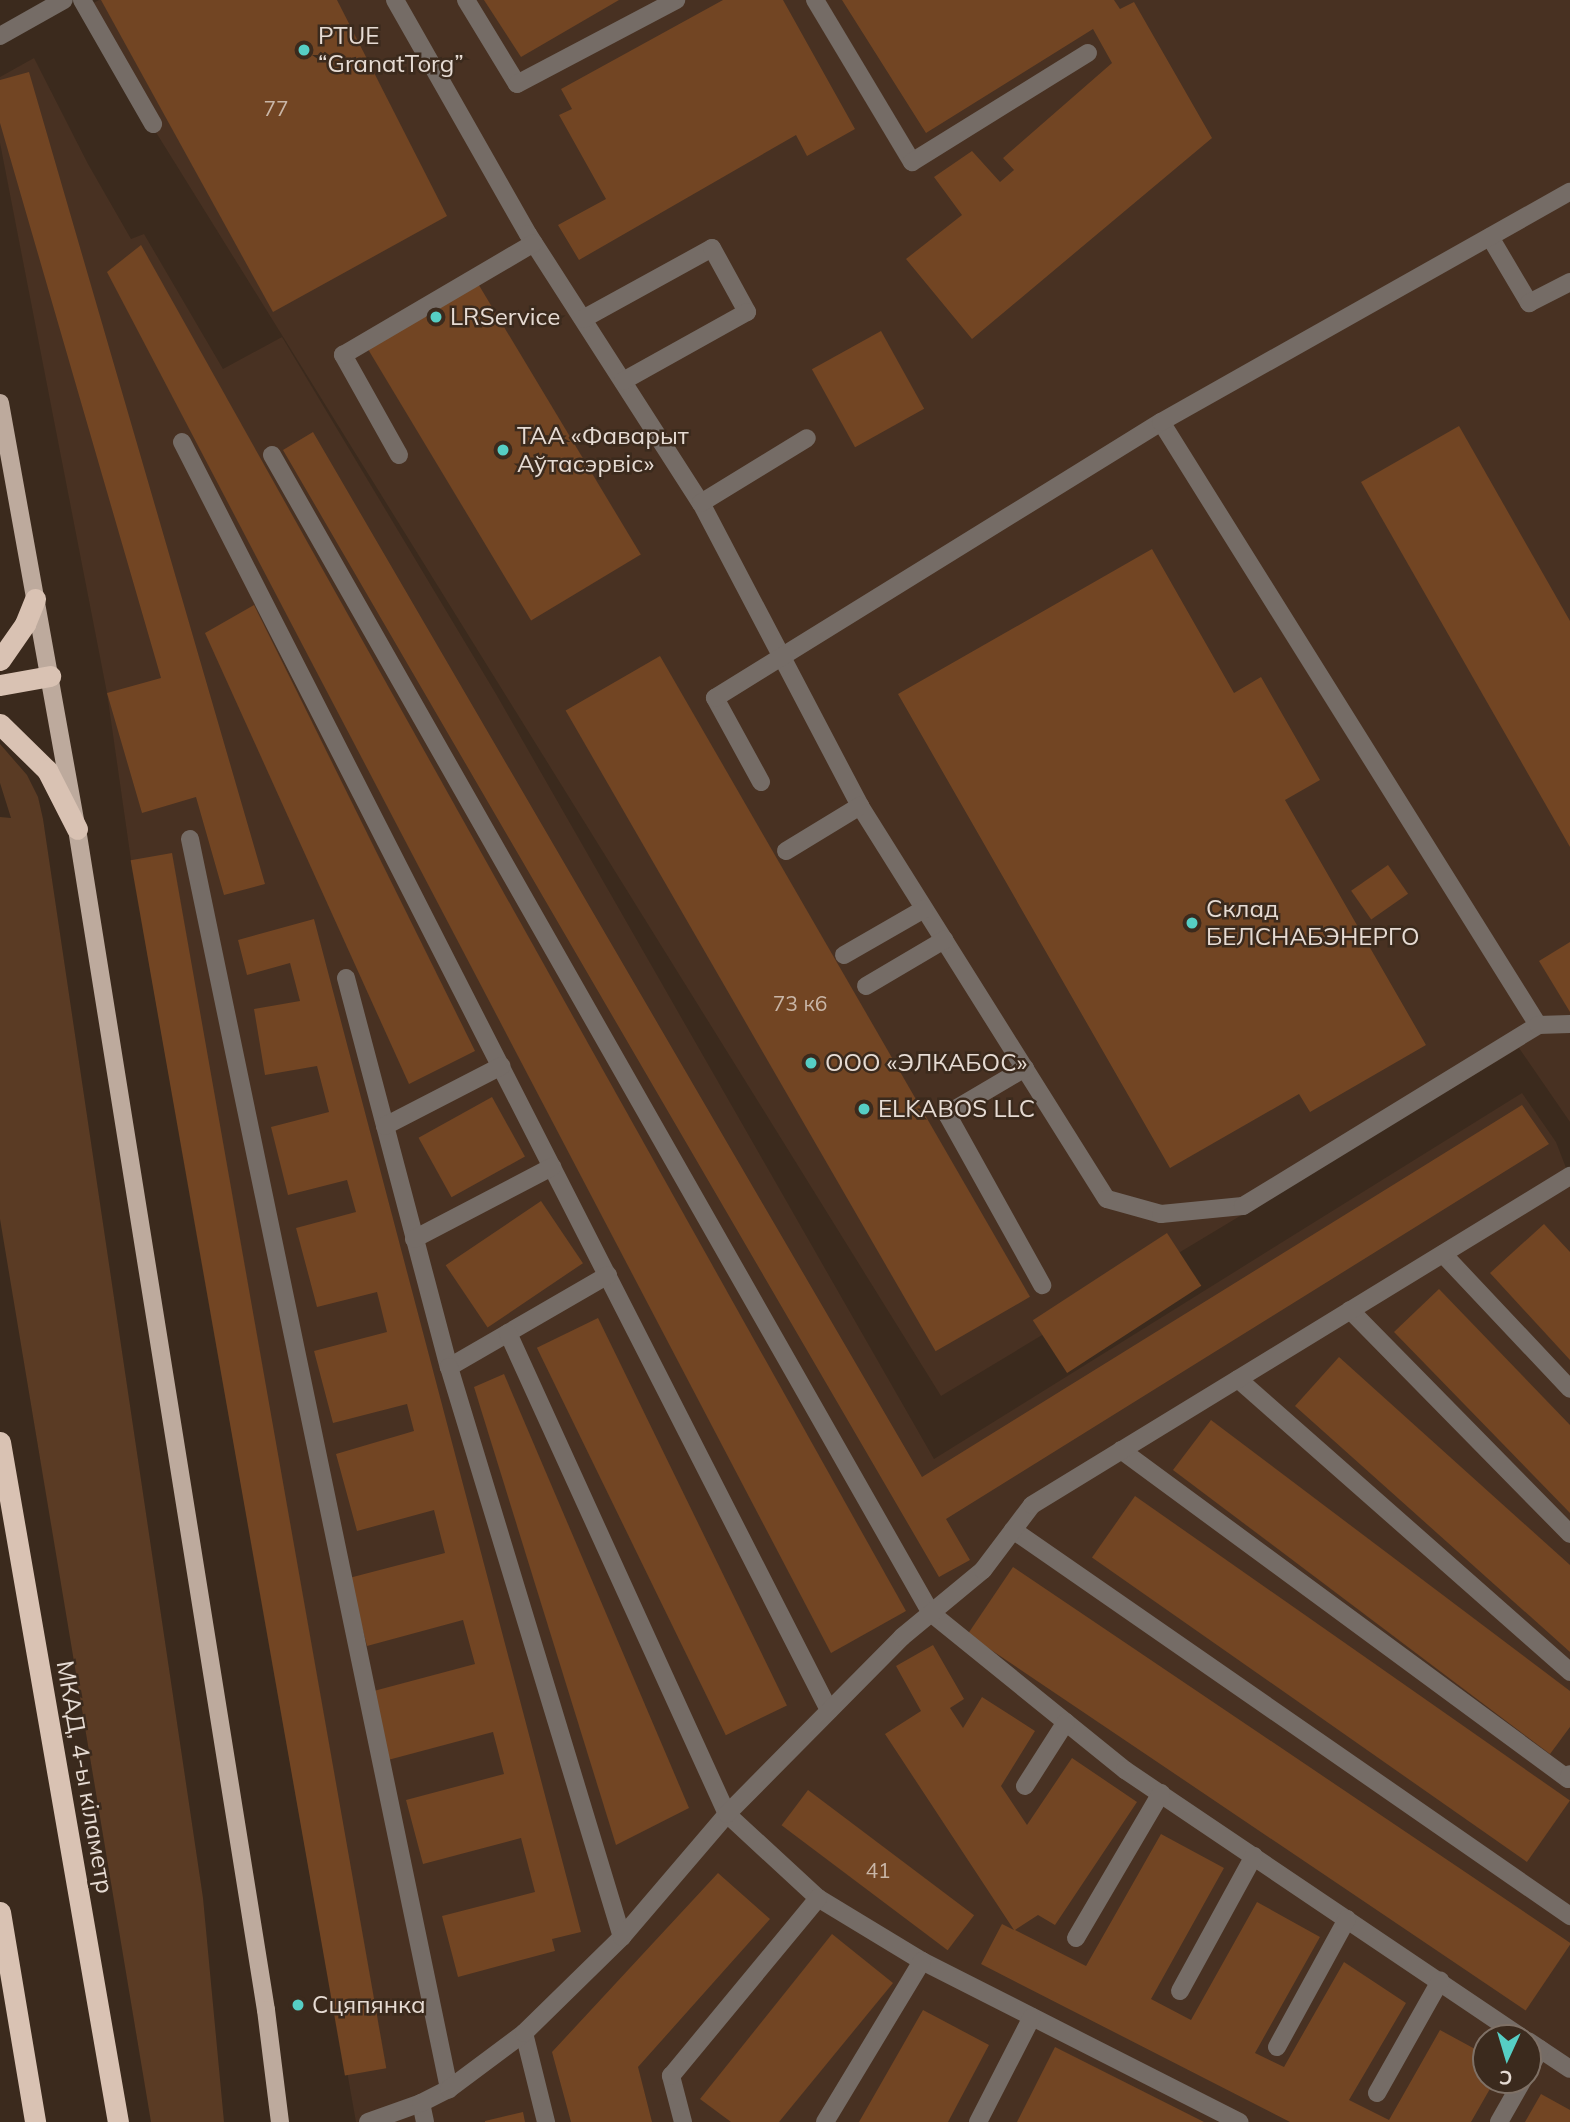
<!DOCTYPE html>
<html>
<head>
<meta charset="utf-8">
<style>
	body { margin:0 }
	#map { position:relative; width:1570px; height:2122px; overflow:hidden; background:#3b2a1d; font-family:Mulish,sans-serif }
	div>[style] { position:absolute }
	.built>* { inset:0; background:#483122 }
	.green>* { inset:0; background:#5a3b24 }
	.building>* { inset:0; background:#724523; transform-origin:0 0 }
	.minor>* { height:18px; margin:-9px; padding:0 9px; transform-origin:9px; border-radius:9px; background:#756c66 }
	.major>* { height:18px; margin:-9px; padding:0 9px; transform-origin:9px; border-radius:9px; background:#bdaa9d }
	.highway>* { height:21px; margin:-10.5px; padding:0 10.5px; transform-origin:10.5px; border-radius:10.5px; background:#d9c2b3 }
	.dots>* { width:19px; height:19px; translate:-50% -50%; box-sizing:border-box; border:4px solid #3b2a1d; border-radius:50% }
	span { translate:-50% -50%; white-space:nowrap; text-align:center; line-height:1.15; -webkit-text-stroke:5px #3b2a1d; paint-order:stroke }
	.number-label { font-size:21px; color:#c9b6a7 }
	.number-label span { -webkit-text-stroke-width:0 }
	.poi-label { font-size:24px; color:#e6dbd3 }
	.left { translate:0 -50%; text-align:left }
	.street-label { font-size:24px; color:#e6dbd3 }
	.north { position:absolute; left:1472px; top:2024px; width:70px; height:70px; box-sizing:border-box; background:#3b2a1d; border:2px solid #7f7166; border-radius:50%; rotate:184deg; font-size:19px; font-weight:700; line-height:28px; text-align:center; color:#e6dbd3 }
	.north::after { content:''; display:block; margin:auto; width:24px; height:32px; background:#56cec4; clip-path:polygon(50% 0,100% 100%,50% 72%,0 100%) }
</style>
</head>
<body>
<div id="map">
	<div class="built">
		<div style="clip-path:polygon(99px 0,1570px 0,1570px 1122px,1519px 1048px,941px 1396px,80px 10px)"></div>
		<div style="clip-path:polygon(evenodd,34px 58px,88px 164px,131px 239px,144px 234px,223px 369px,282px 337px,496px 694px,934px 1459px,1522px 1093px,1556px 1142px,1570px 1178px,1570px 2122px,356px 2122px,131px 860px,107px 693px,0 143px,0 77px,34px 58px,1486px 2038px,1528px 2038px,1528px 2080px,1486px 2080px,1486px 2038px)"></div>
	</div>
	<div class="green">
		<div style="clip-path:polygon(0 744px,27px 775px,38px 797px,43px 819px,203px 1898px,224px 2122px,151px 2122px,0 1219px,0 817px,11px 818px,0 783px)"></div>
	</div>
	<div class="building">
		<div style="clip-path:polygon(101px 0,337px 0,447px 216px,273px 312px)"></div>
		<div style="clip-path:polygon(484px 0,619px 0,521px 57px)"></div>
		<div style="clip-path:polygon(723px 0,783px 0,855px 129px,807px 156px,796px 135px,579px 260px,558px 225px,606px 199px,559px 115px,572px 109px,561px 89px)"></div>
		<div style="clip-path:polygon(842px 0,1114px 0,1120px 9px,1134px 2px,1212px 138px,972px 339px,906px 259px,962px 215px,934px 177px,972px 151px,1000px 182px,1014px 170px,1003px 158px,1112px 63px,1093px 29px,926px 133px)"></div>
		<div style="clip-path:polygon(29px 72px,265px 884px,224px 895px,196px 797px,142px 813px,107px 693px,161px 678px,0 123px,0 80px)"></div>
		<div style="clip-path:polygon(141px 245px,906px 1611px,831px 1653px,107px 272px)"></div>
		<div style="left:477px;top:282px;width:318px;height:128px;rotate:59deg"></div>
		<div style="left:881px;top:331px;width:89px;height:79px;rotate:61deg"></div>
		<div style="clip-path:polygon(1459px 426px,1570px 621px,1570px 847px,1361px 482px)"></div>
		<div style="clip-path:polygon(313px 432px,922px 1477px,1522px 1105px,1549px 1144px,946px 1519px,970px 1560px,939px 1577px,283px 450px)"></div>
		<div style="clip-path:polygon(1152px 549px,1234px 693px,1261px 677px,1320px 780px,1285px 800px,1426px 1045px,1310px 1112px,1299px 1094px,1170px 1168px,898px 694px)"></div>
		<div style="clip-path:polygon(254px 605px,475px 1051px,409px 1084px,205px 633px)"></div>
		<div style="left:660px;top:656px;width:740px;height:109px;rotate:60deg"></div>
		<div style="left:172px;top:853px;width:1234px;height:42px;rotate:80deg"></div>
		<div style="left:1388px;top:865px;width:35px;height:45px;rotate:55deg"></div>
		<div style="clip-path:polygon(314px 919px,581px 1932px,552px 1939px,555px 1951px,458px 1977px,442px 1916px,535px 1892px,521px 1838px,423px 1864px,406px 1800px,504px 1774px,493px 1732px,388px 1760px,370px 1692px,475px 1664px,463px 1620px,367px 1646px,349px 1578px,445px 1553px,434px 1510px,357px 1531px,336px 1454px,414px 1431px,407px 1404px,333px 1423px,314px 1351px,387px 1332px,377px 1292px,317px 1307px,296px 1228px,356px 1212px,347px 1180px,288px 1195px,271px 1127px,329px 1112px,317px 1066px,265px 1075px,254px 1009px,300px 1001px,290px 963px,247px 975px,238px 940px)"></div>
		<div style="clip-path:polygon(1570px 942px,1570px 1012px,1539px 961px)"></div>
		<div style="left:492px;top:1097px;width:68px;height:84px;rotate:61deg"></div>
		<div style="left:541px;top:1201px;width:75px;height:115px;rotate:56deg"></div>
		<div style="clip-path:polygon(1544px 1224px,1570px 1252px,1570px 1360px,1490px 1273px)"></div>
		<div style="left:1167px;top:1233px;width:63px;height:160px;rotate:57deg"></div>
		<div style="clip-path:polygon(1439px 1289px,1570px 1425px,1570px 1513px,1394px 1332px)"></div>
		<div style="left:598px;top:1318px;width:431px;height:68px;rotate:64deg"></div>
		<div style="clip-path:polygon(1339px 1357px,1570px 1565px,1570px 1652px,1295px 1406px)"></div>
		<div style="clip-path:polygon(504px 1374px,689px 1808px,616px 1845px,474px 1387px)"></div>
		<div style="clip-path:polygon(1211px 1420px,1570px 1691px,1570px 1727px,1550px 1754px,1173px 1470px)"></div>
		<div style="left:1135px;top:1496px;width:531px;height:75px;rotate:35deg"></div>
		<div style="left:1013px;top:1567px;width:673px;height:81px;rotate:34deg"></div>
		<div style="clip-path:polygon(933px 1645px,964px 1699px,950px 1708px,963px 1728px,982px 1697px,1035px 1731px,1001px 1786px,1027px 1825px,1072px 1758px,1137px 1802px,1055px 1925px,1038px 1915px,1015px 1930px,1086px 1966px,1161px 1834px,1224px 1868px,1151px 1999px,1191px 2020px,1257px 1902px,1320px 1937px,1255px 2053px,1284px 2067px,1344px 1962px,1406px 2003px,1349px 2100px,1389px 2120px,1440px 2030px,1486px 2055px,1486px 2080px,1495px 2080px,1471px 2122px,1290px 2122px,981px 1964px,1002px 1924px,1014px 1930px,885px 1734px,921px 1711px,896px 1666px)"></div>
		<div style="left:808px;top:1790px;width:208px;height:44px;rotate:37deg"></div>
		<div style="clip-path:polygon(718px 1873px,770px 1919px,638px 2067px,652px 2122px,571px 2122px,552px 2052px)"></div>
		<div style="clip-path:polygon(832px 1934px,893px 1983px,779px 2122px,731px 2122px,700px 2099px)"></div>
		<div style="clip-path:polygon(923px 2010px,989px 2045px,948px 2122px,859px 2122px)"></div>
		<div style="clip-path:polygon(1055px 2047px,1204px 2122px,1017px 2122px)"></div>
		<div style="clip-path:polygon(1541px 2094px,1570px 2110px,1570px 2122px,1525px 2122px)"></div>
		<div style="clip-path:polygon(523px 2112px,525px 2122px,485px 2122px,485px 2121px)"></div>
	</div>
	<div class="minor">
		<div style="left:82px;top:0;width:143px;rotate:60.2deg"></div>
		<div style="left:395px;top:0;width:269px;rotate:60.4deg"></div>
		<div style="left:528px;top:234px;width:320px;rotate:57.3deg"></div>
		<div style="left:701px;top:503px;width:342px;rotate:62.3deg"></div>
		<div style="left:860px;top:806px;width:464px;rotate:57.9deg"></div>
		<div style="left:1107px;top:1199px;width:56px;rotate:15.5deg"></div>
		<div style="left:1161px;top:1214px;width:82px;rotate:-5.6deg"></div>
		<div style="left:1243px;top:1206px;width:346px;rotate:-31.5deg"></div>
		<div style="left:1538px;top:1025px;width:711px;rotate:-122.01deg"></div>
		<div style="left:466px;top:0;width:98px;rotate:58.7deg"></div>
		<div style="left:517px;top:84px;width:180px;rotate:-27.8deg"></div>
		<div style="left:815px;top:0;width:189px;rotate:59.1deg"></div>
		<div style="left:912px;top:162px;width:207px;rotate:-31.8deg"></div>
		<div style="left:0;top:36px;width:73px;rotate:-29.4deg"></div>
		<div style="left:1490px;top:237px;width:77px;rotate:59.4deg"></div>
		<div style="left:1529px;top:303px;width:46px;rotate:-27.1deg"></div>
		<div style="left:583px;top:319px;width:147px;rotate:-28.8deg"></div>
		<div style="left:712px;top:248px;width:73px;rotate:61.3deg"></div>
		<div style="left:747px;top:312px;width:142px;rotate:150.9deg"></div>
		<div style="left:182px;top:442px;width:1424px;rotate:62.97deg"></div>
		<div style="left:272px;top:455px;width:1332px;rotate:60.36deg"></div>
		<div style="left:931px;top:1613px;width:250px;rotate:39deg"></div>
		<div style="left:1125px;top:1770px;width:480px;rotate:34deg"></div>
		<div style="left:399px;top:455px;width:115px;rotate:-119.2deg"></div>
		<div style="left:343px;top:355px;width:221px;rotate:-30.4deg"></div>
		<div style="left:701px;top:503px;width:124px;rotate:-31.5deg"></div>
		<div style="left:761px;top:782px;width:96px;rotate:-118.7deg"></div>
		<div style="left:715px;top:698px;width:524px;rotate:-31.75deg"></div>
		<div style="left:1161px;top:422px;width:469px;rotate:-29.4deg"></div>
		<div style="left:190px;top:839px;width:1277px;rotate:78.29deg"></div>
		<div style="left:786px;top:851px;width:87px;rotate:-31.3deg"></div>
		<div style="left:844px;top:955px;width:92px;rotate:-29.9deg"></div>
		<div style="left:346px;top:978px;width:402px;rotate:75.2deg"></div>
		<div style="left:866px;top:986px;width:91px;rotate:-30.5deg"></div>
		<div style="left:1538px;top:1025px;width:32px;rotate:-2deg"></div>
		<div style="left:1025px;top:1068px;width:91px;rotate:149.5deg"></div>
		<div style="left:947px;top:1114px;width:196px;rotate:60.9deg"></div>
		<div style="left:385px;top:1126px;width:131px;rotate:-27.3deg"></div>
		<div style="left:414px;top:1239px;width:156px;rotate:-27.6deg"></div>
		<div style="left:1443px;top:1254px;width:185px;rotate:46.7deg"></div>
		<div style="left:608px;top:1275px;width:184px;rotate:149.9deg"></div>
		<div style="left:449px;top:1367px;width:596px;rotate:73.12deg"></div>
		<div style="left:1350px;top:1310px;width:314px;rotate:45.5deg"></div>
		<div style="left:508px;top:1333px;width:529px;rotate:65.52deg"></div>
		<div style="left:727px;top:1814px;width:124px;rotate:42.7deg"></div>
		<div style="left:818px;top:1898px;width:122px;rotate:31.2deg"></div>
		<div style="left:922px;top:1961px;width:356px;rotate:26.9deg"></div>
		<div style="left:1238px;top:1379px;width:443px;rotate:41.4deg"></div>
		<div style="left:1121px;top:1450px;width:555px;rotate:36.35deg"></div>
		<div style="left:1568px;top:1779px;width:5px;rotate:-68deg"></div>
		<div style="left:1013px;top:1530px;width:678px;rotate:34.72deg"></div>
		<div style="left:1025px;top:1786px;width:76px;rotate:-57.4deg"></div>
		<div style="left:1076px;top:1938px;width:168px;rotate:-59.6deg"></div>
		<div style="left:1180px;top:1991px;width:154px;rotate:-61.3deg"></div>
		<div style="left:524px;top:2033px;width:92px;rotate:76.1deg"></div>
		<div style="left:1528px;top:2041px;width:50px;rotate:33.7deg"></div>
		<div style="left:1277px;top:2047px;width:146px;rotate:-61.3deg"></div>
		<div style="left:1528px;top:2071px;width:25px;rotate:-61deg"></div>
		<div style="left:1377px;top:2093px;width:129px;rotate:-60.6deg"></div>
		<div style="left:421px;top:2103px;width:19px;rotate:78deg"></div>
		<div style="left:368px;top:2122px;width:56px;rotate:-19.7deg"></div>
		<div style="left:421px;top:2103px;width:31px;rotate:-27deg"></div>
		<div style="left:449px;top:2089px;width:94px;rotate:-36.7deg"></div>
		<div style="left:524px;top:2033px;width:137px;rotate:-44.4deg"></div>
		<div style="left:622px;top:1937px;width:162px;rotate:-49.5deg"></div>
		<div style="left:727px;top:1814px;width:249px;rotate:-45.3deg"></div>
		<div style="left:902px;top:1637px;width:105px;rotate:-39.6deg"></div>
		<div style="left:983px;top:1570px;width:81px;rotate:-53deg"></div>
		<div style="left:1032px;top:1505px;width:631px;rotate:-31.45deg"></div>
		<div style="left:683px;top:2122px;width:48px;rotate:-104.6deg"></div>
		<div style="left:671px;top:2076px;width:231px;rotate:-50.4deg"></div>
		<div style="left:825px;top:2122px;width:188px;rotate:-58.9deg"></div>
		<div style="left:978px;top:2122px;width:118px;rotate:-62.8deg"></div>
		<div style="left:1499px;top:2122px;width:48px;rotate:-60.3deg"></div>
	</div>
	<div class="major">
		<div style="left:0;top:403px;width:433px;rotate:79.8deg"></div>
		<div style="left:77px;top:829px;width:1196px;rotate:80.91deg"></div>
		<div style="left:266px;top:2010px;width:113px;rotate:82.9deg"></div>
	</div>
	<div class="highway">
		<div style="left:0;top:660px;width:44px;rotate:-55.2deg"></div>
		<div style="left:25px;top:624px;width:27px;rotate:-68deg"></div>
		<div style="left:0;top:685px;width:51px;rotate:-10.2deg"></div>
		<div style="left:0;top:724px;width:66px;rotate:44.4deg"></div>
		<div style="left:47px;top:770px;width:66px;rotate:63deg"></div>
		<div style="left:0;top:1442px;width:690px;rotate:80.16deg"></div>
		<div style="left:0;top:1912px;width:213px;rotate:80.5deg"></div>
	</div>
	<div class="dots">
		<div style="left:304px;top:50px;background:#56cec4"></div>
		<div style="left:436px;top:317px;background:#56cec4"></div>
		<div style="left:503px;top:450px;background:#56cec4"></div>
		<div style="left:1192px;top:923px;background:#56cec4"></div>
		<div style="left:811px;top:1063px;background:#56cec4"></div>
		<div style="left:864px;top:1109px;background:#56cec4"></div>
		<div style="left:298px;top:2005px;background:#56cec4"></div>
	</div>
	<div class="number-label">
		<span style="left:276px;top:108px">77</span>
		<span style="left:800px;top:1003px">73 к6</span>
		<span style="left:878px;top:1870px">41</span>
	</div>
	<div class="poi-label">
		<span class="left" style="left:318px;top:50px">PTUE<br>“GranatTorg”</span>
		<span class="left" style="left:450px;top:317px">LRService</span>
		<span class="left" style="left:517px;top:450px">ТАА «Фаварыт<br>Аўтасэрвіс»</span>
		<span class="left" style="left:1206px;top:923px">Склад<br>БЕЛСНАБЭНЕРГО</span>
		<span class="left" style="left:825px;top:1063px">ООО «ЭЛКАБОС»</span>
		<span class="left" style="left:878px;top:1109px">ELKABOS LLC</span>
		<span class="left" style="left:312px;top:2005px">Сцяпянка</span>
	</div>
	<div class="street-label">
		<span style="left:85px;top:1777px;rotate:80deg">МКАД, 4-ы кіламетр</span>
	</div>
	<div class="north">С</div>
</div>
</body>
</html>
